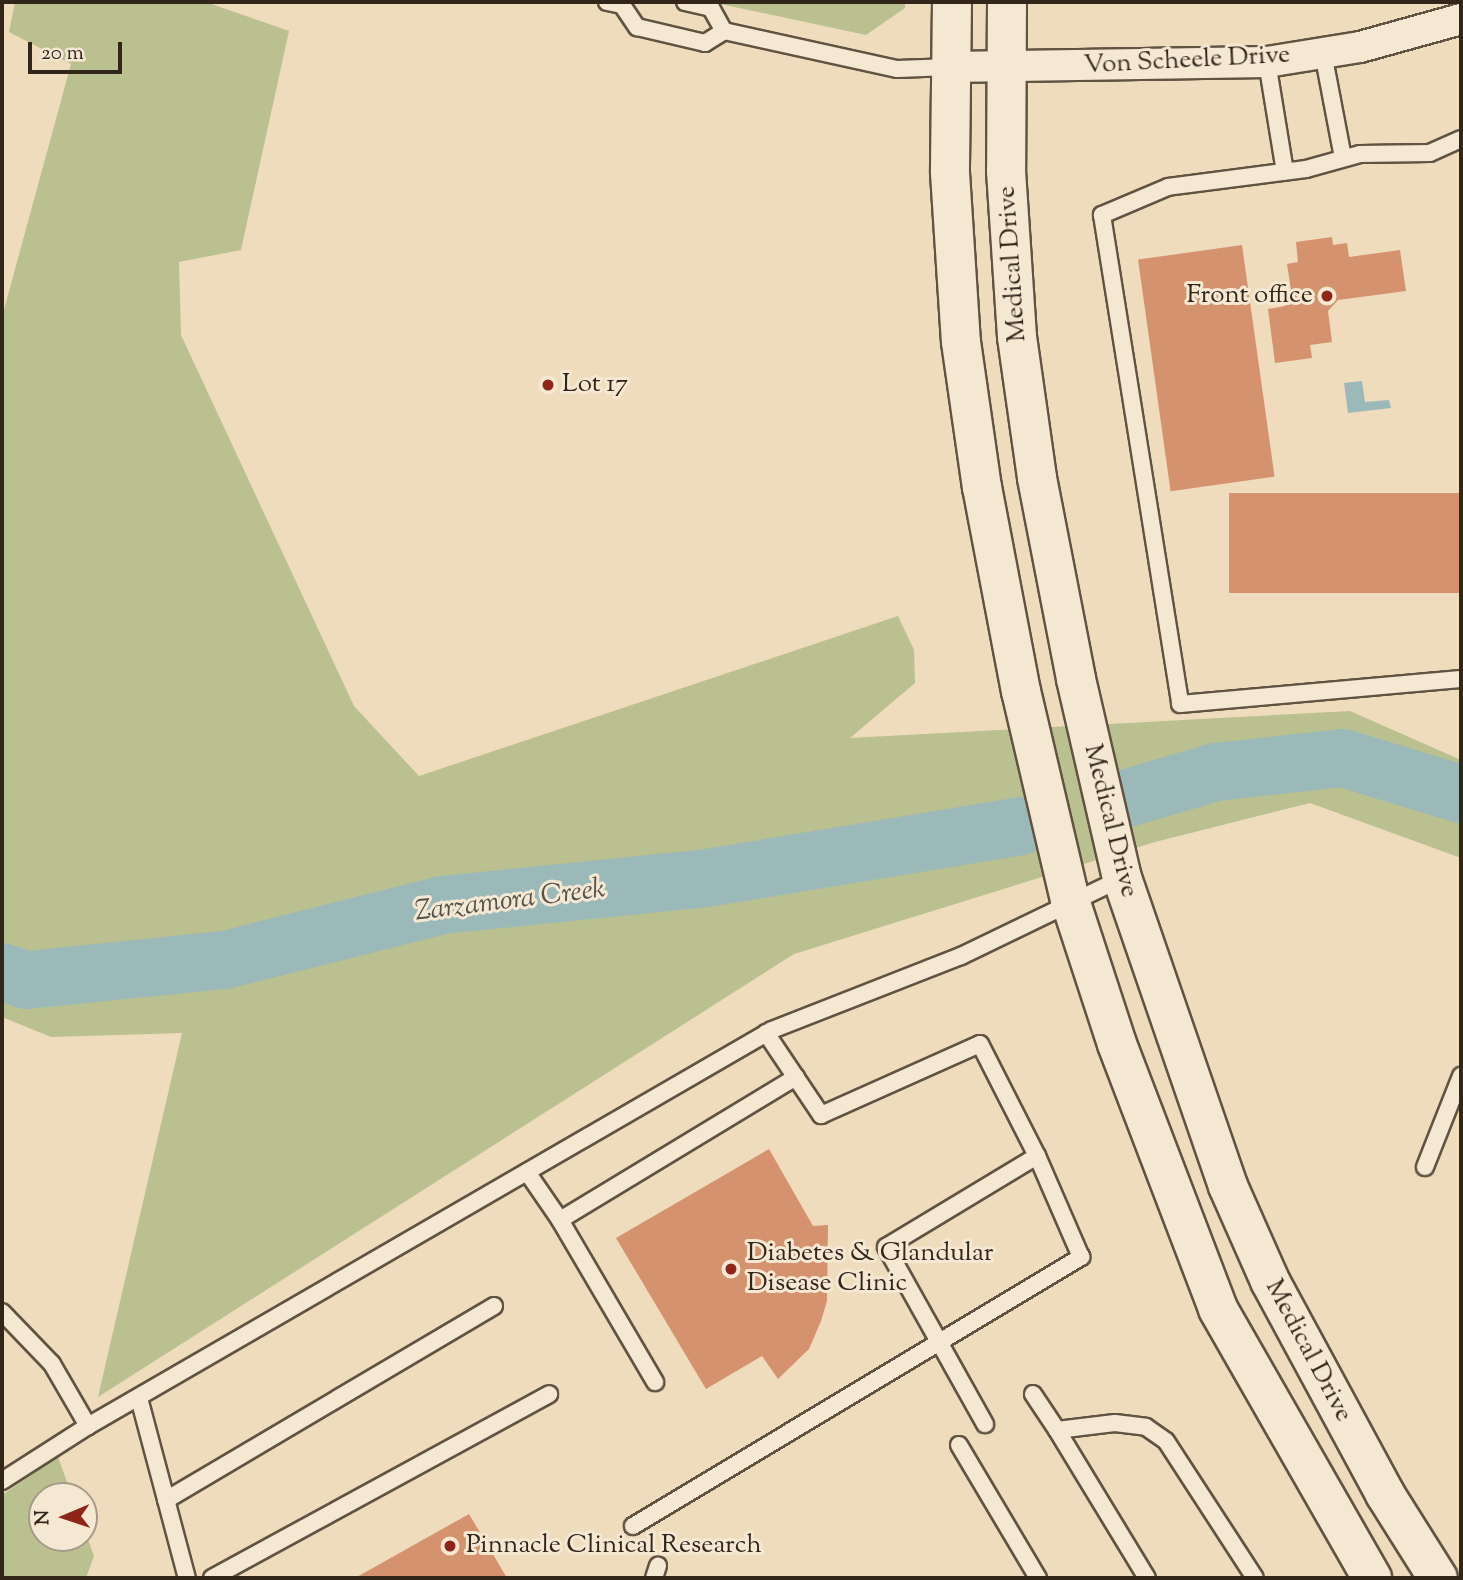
<!DOCTYPE html>
<html>
<head>
<meta charset="utf-8">
<style>
	body { margin:0 }
	#map { position:relative; width:1463px; height:1580px; overflow:hidden; background:#eedcbc; font-family:"Sorts Mill Goudy",serif }
	div>[style] { position:absolute }
	.green>* { inset:0; background:#bac08f }
	.water>* { inset:0; background:#9cb9b9 }
	.river>* { height:58px; margin:-29px; padding:0 29px; transform-origin:29px; border-radius:29px; background:#9cb9b9 }
	.building>* { inset:0; background:#d5926e; transform-origin:0 0 }
	.roads { filter:drop-shadow(2px 0 #615342) drop-shadow(-2px 0 #615342) drop-shadow(0 2px #615342) drop-shadow(0 -2px #615342) }
	.lane>* { height:16px; margin:-8px; padding:0 8px; transform-origin:8px; border-radius:8px; background:#f4e8d3 }
	.street>* { height:30px; margin:-15px; padding:0 15px; transform-origin:15px; border-radius:15px; background:#f4e8d3 }
	.secondary>* { height:38px; margin:-19px; padding:0 19px; transform-origin:19px; border-radius:19px; background:#f4e8d3 }
	.dots>* { width:19px; height:19px; translate:-50% -50%; box-sizing:border-box; border:4px solid #f4e8d3; border-radius:50% }
	span { translate:-50% -50%; white-space:nowrap; text-align:center; line-height:1.15; -webkit-text-stroke:6px #f4e8d3; paint-order:stroke }
	.street-label { font-size:26px; color:#32251a }
	.poi-label { font-size:26px; color:#32251a }
	.right { translate:-100% -50%; text-align:right }
	.left { translate:0 -50%; text-align:left }
	.water-label { font-size:28px; color:#52514a; font-style:italic }
	.frame { position:absolute; inset:0; border:4px solid #32251a; pointer-events:none }
	.north { position:absolute; left:28px; top:1482px; width:70px; height:70px; box-sizing:border-box; background:#f4e8d3; border:2px solid #a69a89; border-radius:50%; rotate:268deg; font-size:19px; font-weight:700; line-height:28px; text-align:center; color:#32251a }
	.north::after { content:''; display:block; margin:auto; width:24px; height:32px; background:#8f2418; clip-path:polygon(50% 0,100% 100%,50% 72%,0 100%) }
	.scale { position:absolute; left:28px; top:42px; width:94px; height:32px; box-sizing:border-box; border:4px solid #32251a; border-top:0; padding-left:9px; font-size:21px; line-height:24px; white-space:nowrap; color:#32251a; -webkit-text-stroke:5px #f4e8d3; paint-order:stroke }
</style>
</head>
<body>
<div id="map">
	<div class="green">
		<div style="clip-path:polygon(15px 2px,206px 2px,289px 31px,241px 250px,179px 262px,181px 335px,354px 706px,419px 776px,898px 616px,914px 650px,915px 683px,850px 738px,1350px 711px,1461px 760px,1461px 858px,1310px 803px,1155px 842px,794px 954px,98px 1397px,182px 1033px,51px 1037px,2px 1017px,2px 317px,71px 64px,9px 32px)"></div>
		<div style="clip-path:polygon(711px 2px,905px 2px,905px 8px,866px 35px)"></div>
		<div style="clip-path:polygon(58px 1457px,72px 1496px,42px 1496px,42px 1538px,84px 1538px,84px 1528px,94px 1556px,86px 1578px,2px 1578px,2px 1495px)"></div>
	</div>
	<div class="water">
		<div style="clip-path:polygon(1362px 381px,1365px 402px,1389px 400px,1391px 408px,1348px 413px,1344px 383px)"></div>
	</div>
	<div class="river">
		<div style="left:1131px;top:797px;width:89px;rotate:-16.4deg"></div>
		<div style="left:1216px;top:772px;width:128px;rotate:-6.3deg"></div>
		<div style="left:1343px;top:758px;width:123px;rotate:17deg"></div>
		<div style="left:2px;top:972px;width:26px;rotate:18deg"></div>
		<div style="left:27px;top:980px;width:199px;rotate:-5.8deg"></div>
		<div style="left:225px;top:960px;width:224px;rotate:-14.2deg"></div>
		<div style="left:442px;top:905px;width:266px;rotate:-5.8deg"></div>
		<div style="left:707px;top:878px;width:318px;rotate:-9.4deg"></div>
	</div>
	<div class="building">
		<div style="clip-path:polygon(1332px 237px,1333px 245px,1347px 243px,1349px 257px,1400px 250px,1406px 291px,1338px 300px,1328px 311px,1332px 342px,1310px 345px,1312px 358px,1275px 363px,1268px 309px,1285px 306px,1283px 291px,1291px 290px,1287px 264px,1298px 262px,1296px 242px)"></div>
		<div style="left:1242px;top:245px;width:234px;height:105px;rotate:82deg"></div>
		<div style="left:1461px;top:493px;width:100px;height:232px;rotate:90deg"></div>
		<div style="clip-path:polygon(769px 1149px,813px 1226px,828px 1225px,827px 1301px,821px 1321px,809px 1349px,778px 1379px,762px 1356px,706px 1389px,616px 1238px)"></div>
		<div style="clip-path:polygon(469px 1514px,507px 1578px,355px 1578px)"></div>
	</div>
	<div class="roads">
		<div class="lane">
			<div style="left:607px;top:2px;width:15px;rotate:11deg"></div>
			<div style="left:622px;top:5px;width:27px;rotate:56deg"></div>
			<div style="left:637px;top:27px;width:70px;rotate:13.2deg"></div>
			<div style="left:705px;top:43px;width:22px;rotate:-32deg"></div>
			<div style="left:724px;top:31px;width:177px;rotate:12.4deg"></div>
			<div style="left:897px;top:69px;width:54px;rotate:-2.1deg"></div>
			<div style="left:685px;top:2px;width:27px;rotate:13deg"></div>
			<div style="left:711px;top:8px;width:26px;rotate:61deg"></div>
			<div style="left:1323px;top:53px;width:107px;rotate:79.2deg"></div>
			<div style="left:1267px;top:62px;width:111px;rotate:80.7deg"></div>
			<div style="left:1461px;top:139px;width:34px;rotate:156deg"></div>
			<div style="left:1430px;top:153px;width:70px;rotate:179.2deg"></div>
			<div style="left:1360px;top:154px;width:56px;rotate:164.5deg"></div>
			<div style="left:1306px;top:169px;width:139px;rotate:172.6deg"></div>
			<div style="left:1168px;top:187px;width:72px;rotate:157deg"></div>
			<div style="left:1102px;top:215px;width:495px;rotate:80.9deg"></div>
			<div style="left:1180px;top:704px;width:282px;rotate:-5.1deg"></div>
			<div style="left:766px;top:1033px;width:99px;rotate:56.1deg"></div>
			<div style="left:821px;top:1115px;width:174px;rotate:-24.1deg"></div>
			<div style="left:980px;top:1044px;width:126px;rotate:63deg"></div>
			<div style="left:1037px;top:1156px;width:176px;rotate:148.9deg"></div>
			<div style="left:886px;top:1247px;width:203px;rotate:60.8deg"></div>
			<div style="left:1425px;top:1167px;width:98px;rotate:-68.4deg"></div>
			<div style="left:527px;top:1172px;width:58px;rotate:55.5deg"></div>
			<div style="left:560px;top:1220px;width:276px;rotate:-31.2deg"></div>
			<div style="left:560px;top:1220px;width:188px;rotate:59.6deg"></div>
			<div style="left:2px;top:1312px;width:72px;rotate:46.1deg"></div>
			<div style="left:52px;top:1364px;width:72px;rotate:59.9deg"></div>
			<div style="left:1033px;top:1394px;width:43px;rotate:56.3deg"></div>
			<div style="left:1057px;top:1430px;width:58px;rotate:-6.9deg"></div>
			<div style="left:1115px;top:1423px;width:31px;rotate:7deg"></div>
			<div style="left:1146px;top:1427px;width:24px;rotate:35deg"></div>
			<div style="left:1166px;top:1441px;width:163px;rotate:57deg"></div>
			<div style="left:139px;top:1398px;width:186px;rotate:75.1deg"></div>
			<div style="left:1057px;top:1430px;width:173px;rotate:58.7deg"></div>
			<div style="left:959px;top:1445px;width:155px;rotate:59.3deg"></div>
			<div style="left:2px;top:1481px;width:102px;rotate:-32.6deg"></div>
			<div style="left:88px;top:1426px;width:790px;rotate:-30.07deg"></div>
			<div style="left:772px;top:1030px;width:203px;rotate:-21.4deg"></div>
			<div style="left:961px;top:956px;width:179px;rotate:-25.8deg"></div>
			<div style="left:166px;top:1500px;width:381px;rotate:-30.6deg"></div>
			<div style="left:633px;top:1526px;width:523px;rotate:-30.98deg"></div>
			<div style="left:1081px;top:1257px;width:110px;rotate:-113.5deg"></div>
			<div style="left:212px;top:1578px;width:384px;rotate:-28.6deg"></div>
			<div style="left:654px;top:1578px;width:13px;rotate:-72deg"></div>
		</div>
		<div class="street">
			<div style="left:951px;top:67px;width:316px;rotate:-0.9deg"></div>
			<div style="left:1267px;top:62px;width:94px;rotate:-9.2deg"></div>
			<div style="left:1360px;top:47px;width:105px;rotate:-15.5deg"></div>
		</div>
		<div class="secondary">
			<div style="left:952px;top:2px;width:171px;rotate:90.7deg"></div>
			<div style="left:950px;top:173px;width:169px;rotate:86.3deg"></div>
			<div style="left:961px;top:342px;width:147px;rotate:81.8deg"></div>
			<div style="left:982px;top:487px;width:208px;rotate:79.2deg"></div>
			<div style="left:1021px;top:691px;width:215px;rotate:76.8deg"></div>
			<div style="left:1070px;top:900px;width:151px;rotate:71.9deg"></div>
			<div style="left:1117px;top:1044px;width:284px;rotate:69.1deg"></div>
			<div style="left:1218px;top:1309px;width:310px;rotate:60.2deg"></div>
			<div style="left:1007px;top:2px;width:169px;rotate:90.3deg"></div>
			<div style="left:1006px;top:171px;width:166px;rotate:86.2deg"></div>
			<div style="left:1017px;top:337px;width:142px;rotate:81.9deg"></div>
			<div style="left:1037px;top:478px;width:205px;rotate:79deg"></div>
			<div style="left:1076px;top:679px;width:204px;rotate:77deg"></div>
			<div style="left:1122px;top:878px;width:326px;rotate:71deg"></div>
			<div style="left:1228px;top:1186px;width:104px;rotate:66.1deg"></div>
			<div style="left:1270px;top:1281px;width:242px;rotate:61.6deg"></div>
			<div style="left:1385px;top:1494px;width:99px;rotate:57.8deg"></div>
		</div>
	</div>
	<div class="dots">
		<div style="left:1327px;top:296px;background:#8f2418"></div>
		<div style="left:548px;top:385px;background:#8f2418"></div>
		<div style="left:731px;top:1269px;background:#8f2418"></div>
		<div style="left:450px;top:1546px;background:#8f2418"></div>
	</div>
	<div class="street-label">
		<span style="left:1187px;top:61px;rotate:-3deg">Von Scheele Drive</span>
		<span style="left:1013px;top:264px;rotate:-94deg">Medical Drive</span>
		<span style="left:1110px;top:821px;rotate:76deg">Medical Drive</span>
		<span style="left:1308px;top:1351px;rotate:62deg">Medical Drive</span>
	</div>
	<div class="poi-label">
		<span class="right" style="left:1313px;top:296px">Front office</span>
		<span class="left" style="left:562px;top:385px">Lot 17</span>
		<span class="left" style="left:747px;top:1269px">Diabetes &amp; Glandular<br>Disease Clinic</span>
		<span class="left" style="left:466px;top:1546px">Pinnacle Clinical Research</span>
	</div>
	<div class="water-label">
		<span style="left:510px;top:901px;rotate:-7deg">Zarzamora Creek</span>
	</div>
	<div class="frame"></div>
	<div class="north">N</div>
	<div class="scale">20 m</div>
</div>
</body>
</html>
